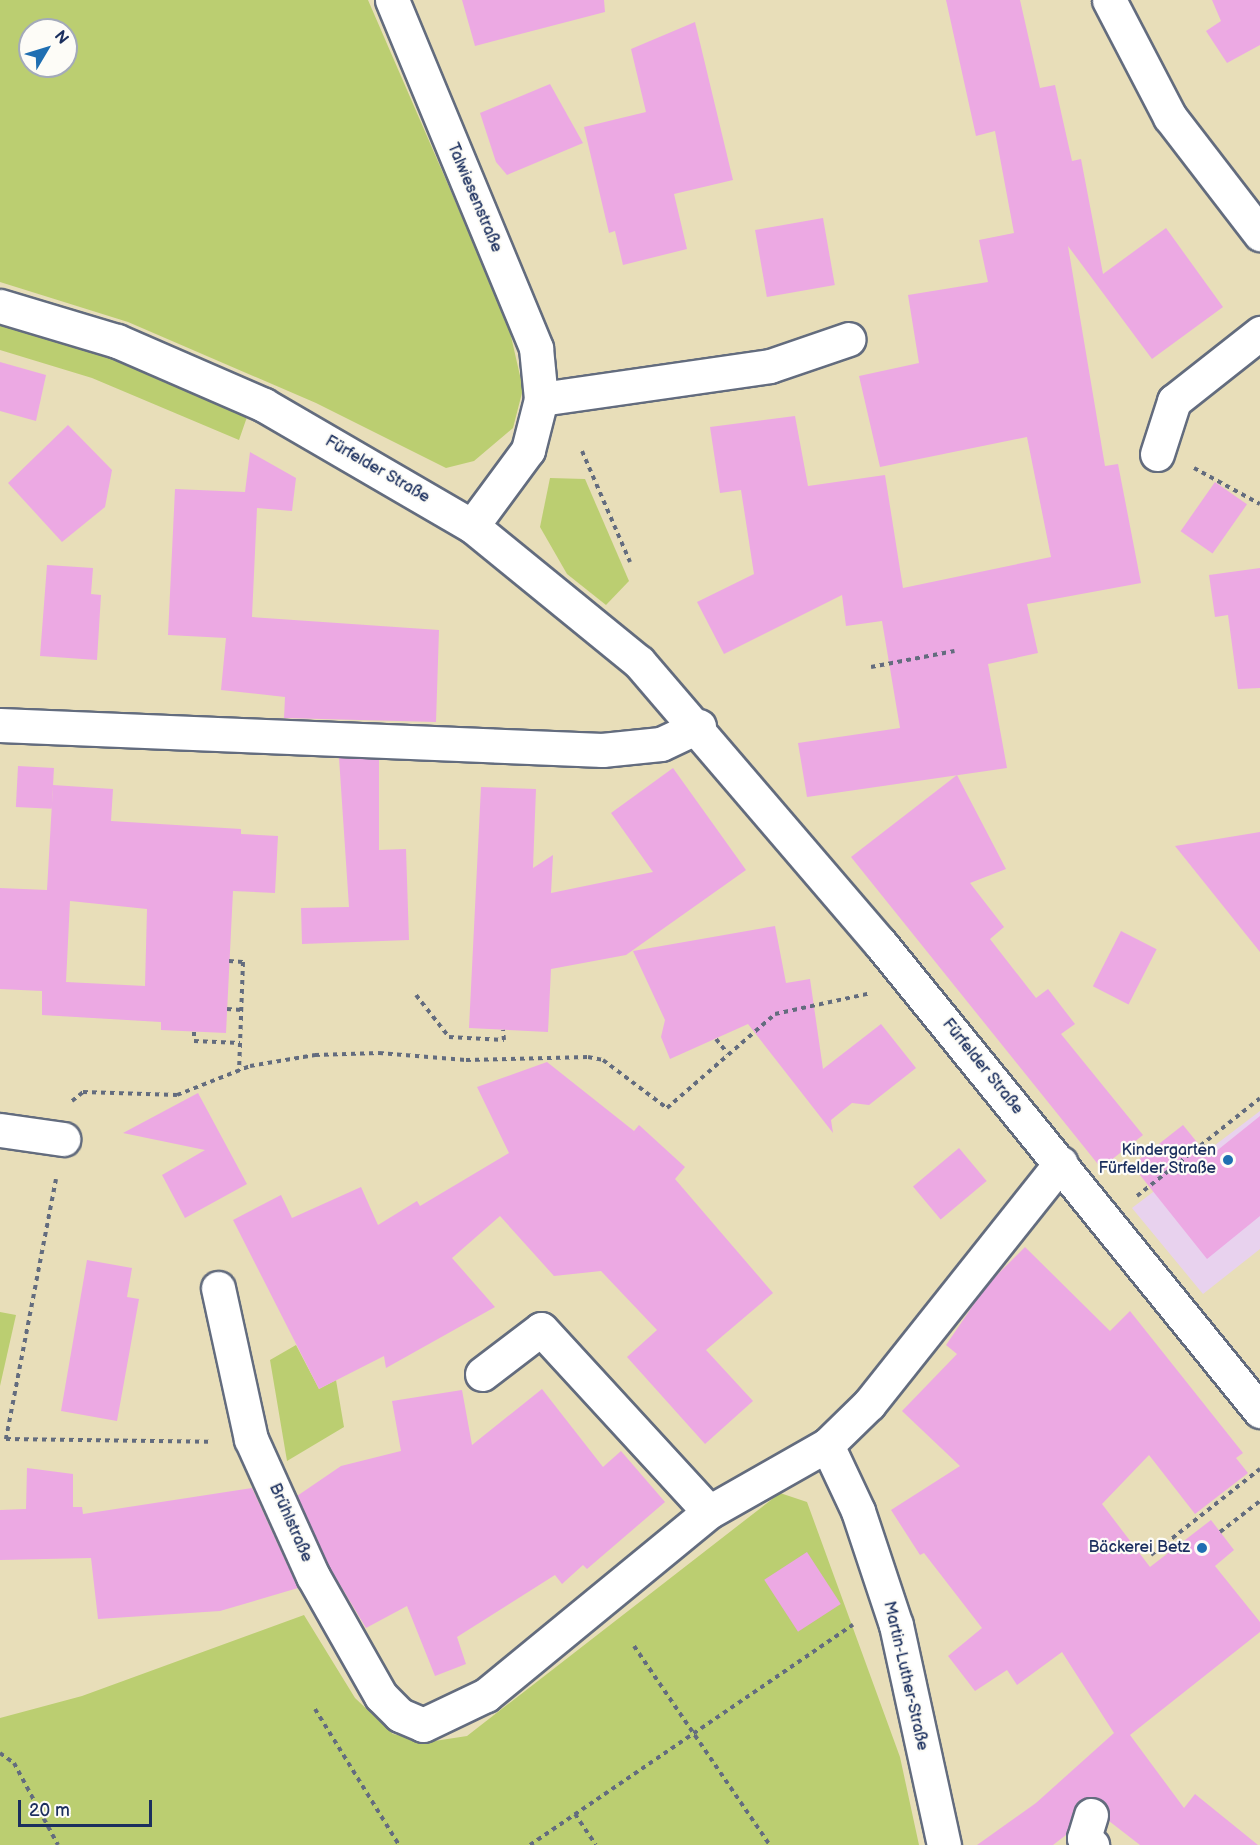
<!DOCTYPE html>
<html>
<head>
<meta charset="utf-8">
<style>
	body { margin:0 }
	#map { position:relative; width:1260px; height:1845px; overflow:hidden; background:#e8deb9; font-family:"Balsamiq Sans",sans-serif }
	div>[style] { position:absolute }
	.built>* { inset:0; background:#e8d2ee }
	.green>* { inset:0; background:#bbce71 }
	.building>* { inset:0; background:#eca9e3; transform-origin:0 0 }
	.path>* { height:4px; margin-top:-2px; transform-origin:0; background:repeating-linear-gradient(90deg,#636c7e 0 4.5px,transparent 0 9px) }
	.roads { filter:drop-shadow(2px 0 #636c7e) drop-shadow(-2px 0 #636c7e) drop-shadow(0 2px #636c7e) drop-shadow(0 -2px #636c7e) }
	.minor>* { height:33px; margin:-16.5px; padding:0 16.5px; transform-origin:16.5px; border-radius:16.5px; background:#fff }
	.dots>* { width:16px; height:16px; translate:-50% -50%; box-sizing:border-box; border:3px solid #fdfcf7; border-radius:50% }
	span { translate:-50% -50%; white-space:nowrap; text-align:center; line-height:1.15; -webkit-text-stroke:4.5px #fdfcf7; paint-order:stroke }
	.street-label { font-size:16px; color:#1b2f5e }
	.poi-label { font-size:16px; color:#1b2f5e }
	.right { translate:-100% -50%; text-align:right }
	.north { position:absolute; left:18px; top:18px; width:60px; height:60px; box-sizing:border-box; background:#fdfcf7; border:2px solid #a3aaba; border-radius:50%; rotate:52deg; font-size:16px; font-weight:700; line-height:24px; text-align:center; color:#1b2f5e }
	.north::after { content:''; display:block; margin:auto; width:21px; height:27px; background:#1f6fb2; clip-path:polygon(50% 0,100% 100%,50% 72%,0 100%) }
	.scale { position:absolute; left:18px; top:1800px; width:134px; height:27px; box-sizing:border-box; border:3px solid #1b2f5e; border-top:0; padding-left:8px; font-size:18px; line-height:21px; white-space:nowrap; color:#1b2f5e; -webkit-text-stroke:4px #fdfcf7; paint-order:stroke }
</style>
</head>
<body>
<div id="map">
	<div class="built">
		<div style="clip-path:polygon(1260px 1111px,1260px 1249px,1203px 1294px,1132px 1208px)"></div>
	</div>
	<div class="green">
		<div style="clip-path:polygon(evenodd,0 0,368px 0,508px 323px,523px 389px,513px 428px,474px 461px,446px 468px,316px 403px,128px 322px,0 282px,0 0,30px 30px,66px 30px,66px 66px,30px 66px,30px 30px)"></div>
		<div style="clip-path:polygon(0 323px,121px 362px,247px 417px,239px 440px,92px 378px,0 350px)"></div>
		<div style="clip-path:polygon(550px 478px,585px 479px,629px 581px,606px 605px,567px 574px,540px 527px)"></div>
		<div style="clip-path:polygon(0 1312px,16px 1315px,0 1386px)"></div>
		<div style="clip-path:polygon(296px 1345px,319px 1389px,336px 1380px,344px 1427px,287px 1461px,270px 1360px)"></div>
		<div style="clip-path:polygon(780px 1493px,807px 1502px,900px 1757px,919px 1845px,0 1845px,0 1718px,82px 1696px,304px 1615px,355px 1698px,393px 1734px,428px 1742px,467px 1736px)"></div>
	</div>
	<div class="building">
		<div style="clip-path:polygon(462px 0,604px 0,605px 12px,475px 46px)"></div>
		<div style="clip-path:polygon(946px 0,1020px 0,1040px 88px,1055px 85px,1072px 161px,1081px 159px,1103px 274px,1166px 228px,1223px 307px,1152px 359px,1068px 246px,1105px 466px,1118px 464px,1141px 583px,1027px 604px,1038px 653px,988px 664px,1007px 768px,807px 797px,798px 743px,900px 728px,882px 621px,846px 626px,842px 595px,724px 654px,697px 602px,754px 574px,741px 490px,720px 493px,710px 427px,795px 416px,808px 486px,885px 475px,903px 588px,1051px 557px,1027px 437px,880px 467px,859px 376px,919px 363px,908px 295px,988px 282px,979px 240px,1014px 233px,995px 131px,976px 136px)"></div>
		<div style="clip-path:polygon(1212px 0,1260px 0,1260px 45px,1227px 63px,1206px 31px,1221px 21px)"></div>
		<div style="clip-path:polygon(695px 22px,733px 180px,674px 194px,687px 249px,623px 265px,615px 231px,609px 233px,584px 127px,646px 112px,631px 49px)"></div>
		<div style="clip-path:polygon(550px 84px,583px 143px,507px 175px,496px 162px,480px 113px)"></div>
		<div style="left:823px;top:218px;width:68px;height:69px;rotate:80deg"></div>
		<div style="clip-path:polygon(0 362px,46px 375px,36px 421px,0 411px)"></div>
		<div style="clip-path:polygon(68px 425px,112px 470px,105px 507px,62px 542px,8px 483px)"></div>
		<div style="clip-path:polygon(250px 452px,296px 478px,292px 511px,257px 508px,252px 617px,439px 630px,436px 722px,284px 718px,285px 697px,221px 690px,226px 638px,168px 635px,175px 489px,245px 492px)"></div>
		<div style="left:1215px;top:482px;width:39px;height:60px;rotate:35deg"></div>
		<div style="clip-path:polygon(47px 565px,93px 568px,91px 594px,101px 595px,97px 660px,40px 656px)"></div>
		<div style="clip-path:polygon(1260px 568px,1260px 688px,1238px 689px,1228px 615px,1215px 617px,1209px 575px)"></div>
		<div style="clip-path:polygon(339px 758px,379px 759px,379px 850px,406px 849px,409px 940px,302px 944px,301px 908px,349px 907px)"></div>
		<div style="left:18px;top:766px;width:36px;height:41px;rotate:3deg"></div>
		<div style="clip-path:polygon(673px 768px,746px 870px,626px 955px,551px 969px,548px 1032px,469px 1028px,481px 787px,536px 789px,533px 868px,553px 855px,551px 893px,653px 872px,611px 813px)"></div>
		<div style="clip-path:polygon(957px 775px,1006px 869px,970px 883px,1004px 927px,990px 939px,1036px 998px,1048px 989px,1075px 1024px,1061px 1034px,1143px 1135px,1101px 1168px,851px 857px)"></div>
		<div style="clip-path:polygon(evenodd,53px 785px,113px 789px,111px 821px,241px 829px,241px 834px,278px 836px,275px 893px,233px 891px,226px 1033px,161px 1030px,161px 1022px,42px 1015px,42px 991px,0 989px,0 888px,47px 890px,53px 785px,70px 901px,147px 909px,145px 986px,66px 982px,70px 901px)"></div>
		<div style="clip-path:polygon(1260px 832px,1260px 952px,1175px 846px)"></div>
		<div style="clip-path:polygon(775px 926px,786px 983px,810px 979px,823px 1069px,881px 1024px,916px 1068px,869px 1105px,852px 1103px,831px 1120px,833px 1133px,748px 1024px,670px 1059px,661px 1037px,665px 1020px,633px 951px)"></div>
		<div style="left:1121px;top:931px;width:40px;height:62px;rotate:27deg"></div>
		<div style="clip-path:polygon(547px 1062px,634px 1131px,639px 1125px,685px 1167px,675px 1179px,773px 1293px,706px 1350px,753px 1401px,705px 1444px,627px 1357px,657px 1330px,601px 1271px,554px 1276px,500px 1216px,452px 1258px,495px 1307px,386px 1368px,384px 1356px,319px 1389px,233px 1220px,281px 1195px,292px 1218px,361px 1187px,378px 1225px,417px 1201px,420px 1206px,509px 1153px,477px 1087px)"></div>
		<div style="clip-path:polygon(198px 1093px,247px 1184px,185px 1218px,162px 1175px,205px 1150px,123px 1133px)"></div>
		<div style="clip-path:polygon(1260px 1116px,1260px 1216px,1207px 1259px,1132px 1165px,1183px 1125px,1209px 1157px)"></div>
		<div style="left:959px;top:1148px;width:43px;height:60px;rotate:50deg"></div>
		<div style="clip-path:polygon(1025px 1247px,1110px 1331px,1130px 1311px,1243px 1453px,1236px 1458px,1248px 1473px,1195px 1514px,1149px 1455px,1102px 1504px,1150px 1567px,1211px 1520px,1234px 1550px,1215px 1566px,1260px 1622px,1260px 1632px,1130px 1735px,1184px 1808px,1195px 1794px,1258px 1845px,1140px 1845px,1109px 1821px,1104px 1802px,1087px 1797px,1078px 1802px,1066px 1835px,1053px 1845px,977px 1845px,1036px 1803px,1114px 1733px,1062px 1652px,1017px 1685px,1007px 1670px,975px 1691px,948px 1656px,982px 1628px,924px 1553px,920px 1555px,891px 1510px,960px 1466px,902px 1411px,957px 1354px,946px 1345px,987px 1285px)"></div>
		<div style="clip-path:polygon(87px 1260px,132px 1268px,127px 1297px,139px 1299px,117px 1421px,61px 1411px)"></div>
		<div style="clip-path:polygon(542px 1389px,603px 1467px,621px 1451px,665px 1502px,587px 1569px,583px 1565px,562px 1584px,555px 1575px,457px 1637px,466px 1664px,435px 1676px,407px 1606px,366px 1628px,330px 1568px,297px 1496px,341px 1466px,401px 1451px,392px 1401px,462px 1390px,472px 1445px)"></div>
		<div style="clip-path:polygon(27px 1468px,73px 1474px,73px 1507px,82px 1507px,83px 1514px,252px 1488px,298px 1588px,220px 1611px,98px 1619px,91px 1558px,0 1560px,0 1510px,26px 1509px)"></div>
		<div style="left:807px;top:1552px;width:62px;height:51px;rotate:57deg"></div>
	</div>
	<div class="path">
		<div style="left:582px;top:451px;width:121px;rotate:66.6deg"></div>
		<div style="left:1194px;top:468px;width:75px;rotate:28.6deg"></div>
		<div style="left:871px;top:667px;width:85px;rotate:-10.9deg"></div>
		<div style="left:229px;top:961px;width:14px;rotate:4deg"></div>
		<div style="left:243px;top:962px;width:109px;rotate:92.1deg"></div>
		<div style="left:416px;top:995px;width:53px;rotate:51.8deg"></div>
		<div style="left:449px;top:1037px;width:55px;rotate:3.1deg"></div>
		<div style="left:504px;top:1040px;width:10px;rotate:-96deg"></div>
		<div style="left:227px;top:1009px;width:15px;rotate:4deg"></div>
		<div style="left:194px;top:1032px;width:9px;rotate:90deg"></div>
		<div style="left:194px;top:1041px;width:46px;rotate:2.5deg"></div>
		<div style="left:716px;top:1039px;width:19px;rotate:51deg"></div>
		<div style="left:72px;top:1101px;width:14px;rotate:-39deg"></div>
		<div style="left:83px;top:1092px;width:94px;rotate:1.8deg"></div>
		<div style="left:177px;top:1095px;width:79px;rotate:-21.7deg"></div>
		<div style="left:250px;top:1066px;width:66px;rotate:-9.6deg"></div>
		<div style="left:315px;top:1055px;width:64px;rotate:-1.8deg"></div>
		<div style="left:379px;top:1053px;width:87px;rotate:4.6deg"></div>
		<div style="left:466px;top:1060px;width:122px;rotate:-1.4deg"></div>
		<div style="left:588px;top:1057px;width:15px;rotate:11deg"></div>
		<div style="left:603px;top:1060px;width:80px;rotate:36.9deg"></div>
		<div style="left:667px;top:1108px;width:143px;rotate:-41deg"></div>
		<div style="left:775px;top:1014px;width:98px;rotate:-12.3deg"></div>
		<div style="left:56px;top:1179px;width:265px;rotate:100.9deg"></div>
		<div style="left:6px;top:1439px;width:204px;rotate:0.8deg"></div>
		<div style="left:1137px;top:1196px;width:157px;rotate:-38.5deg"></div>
		<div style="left:1220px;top:1532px;width:51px;rotate:-37.8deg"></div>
		<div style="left:1151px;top:1555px;width:139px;rotate:-38.3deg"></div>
		<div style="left:634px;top:1646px;width:241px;rotate:55.7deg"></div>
		<div style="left:315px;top:1709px;width:160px;rotate:58.3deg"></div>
		<div style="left:0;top:1753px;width:17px;rotate:36deg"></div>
		<div style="left:14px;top:1763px;width:93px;rotate:61.8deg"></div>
		<div style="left:575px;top:1814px;width:37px;rotate:56deg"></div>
		<div style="left:530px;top:1845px;width:391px;rotate:-34.3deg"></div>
	</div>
	<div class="roads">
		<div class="minor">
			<div style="left:392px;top:0;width:377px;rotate:67.5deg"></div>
			<div style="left:536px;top:348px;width:51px;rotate:84.4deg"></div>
			<div style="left:541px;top:399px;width:53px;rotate:104.3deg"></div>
			<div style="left:528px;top:450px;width:94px;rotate:126.4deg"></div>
			<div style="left:1109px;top:0;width:132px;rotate:62.5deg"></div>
			<div style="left:1170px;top:117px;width:148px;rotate:52.4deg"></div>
			<div style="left:0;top:306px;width:122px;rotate:16.7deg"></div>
			<div style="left:117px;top:341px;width:160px;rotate:23.5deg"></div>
			<div style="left:264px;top:405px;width:241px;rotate:30.2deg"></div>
			<div style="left:472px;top:526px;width:215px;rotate:39.2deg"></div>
			<div style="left:639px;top:662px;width:370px;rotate:49.4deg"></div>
			<div style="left:880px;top:943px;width:603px;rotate:50.92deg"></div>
			<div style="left:541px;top:399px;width:231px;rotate:-8.2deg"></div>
			<div style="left:770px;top:366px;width:83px;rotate:-18.9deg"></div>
			<div style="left:1157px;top:454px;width:56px;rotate:-72.2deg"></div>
			<div style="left:1174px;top:401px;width:110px;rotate:-38.3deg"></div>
			<div style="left:0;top:725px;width:603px;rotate:2.38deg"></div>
			<div style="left:602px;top:750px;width:59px;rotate:-5.8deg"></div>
			<div style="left:661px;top:744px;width:42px;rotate:-25.3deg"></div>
			<div style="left:0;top:1130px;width:64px;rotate:8.1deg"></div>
			<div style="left:218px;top:1288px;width:155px;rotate:77.7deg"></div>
			<div style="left:251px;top:1439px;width:150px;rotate:65.7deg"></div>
			<div style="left:313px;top:1576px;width:138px;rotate:60.5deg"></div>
			<div style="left:381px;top:1696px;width:27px;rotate:45deg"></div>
			<div style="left:400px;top:1715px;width:25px;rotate:23deg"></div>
			<div style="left:423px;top:1725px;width:70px;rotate:-25.5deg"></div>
			<div style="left:486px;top:1695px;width:288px;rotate:-39.4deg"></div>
			<div style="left:709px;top:1512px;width:136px;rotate:-29.6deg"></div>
			<div style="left:827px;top:1445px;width:59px;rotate:-44.3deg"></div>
			<div style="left:869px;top:1404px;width:308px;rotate:-51.5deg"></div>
			<div style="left:482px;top:1374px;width:74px;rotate:-37.3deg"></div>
			<div style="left:541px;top:1329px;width:248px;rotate:47.4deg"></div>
			<div style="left:827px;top:1445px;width:73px;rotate:64.8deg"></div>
			<div style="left:858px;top:1511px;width:120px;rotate:71.6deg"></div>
			<div style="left:896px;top:1625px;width:225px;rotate:77.7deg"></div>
			<div style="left:1091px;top:1815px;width:24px;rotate:107deg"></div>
			<div style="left:1084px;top:1838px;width:11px;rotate:41deg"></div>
		</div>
	</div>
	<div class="dots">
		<div style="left:1228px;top:1160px;background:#1f6fb2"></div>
		<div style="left:1202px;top:1548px;background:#1f6fb2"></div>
	</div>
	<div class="street-label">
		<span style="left:474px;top:198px;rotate:67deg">Talwiesenstraße</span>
		<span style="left:377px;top:470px;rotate:30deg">Fürfelder Straße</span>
		<span style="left:982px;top:1067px;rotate:51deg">Fürfelder Straße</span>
		<span style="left:290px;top:1523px;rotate:66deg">Brühlstraße</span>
		<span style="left:905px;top:1676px;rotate:77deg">Martin-Luther-Straße</span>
	</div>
	<div class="poi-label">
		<span class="right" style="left:1216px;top:1160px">Kindergarten<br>Fürfelder Straße</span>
		<span class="right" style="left:1190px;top:1548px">Bäckerei Betz</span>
	</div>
	<div class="north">N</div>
	<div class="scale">20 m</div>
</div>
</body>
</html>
